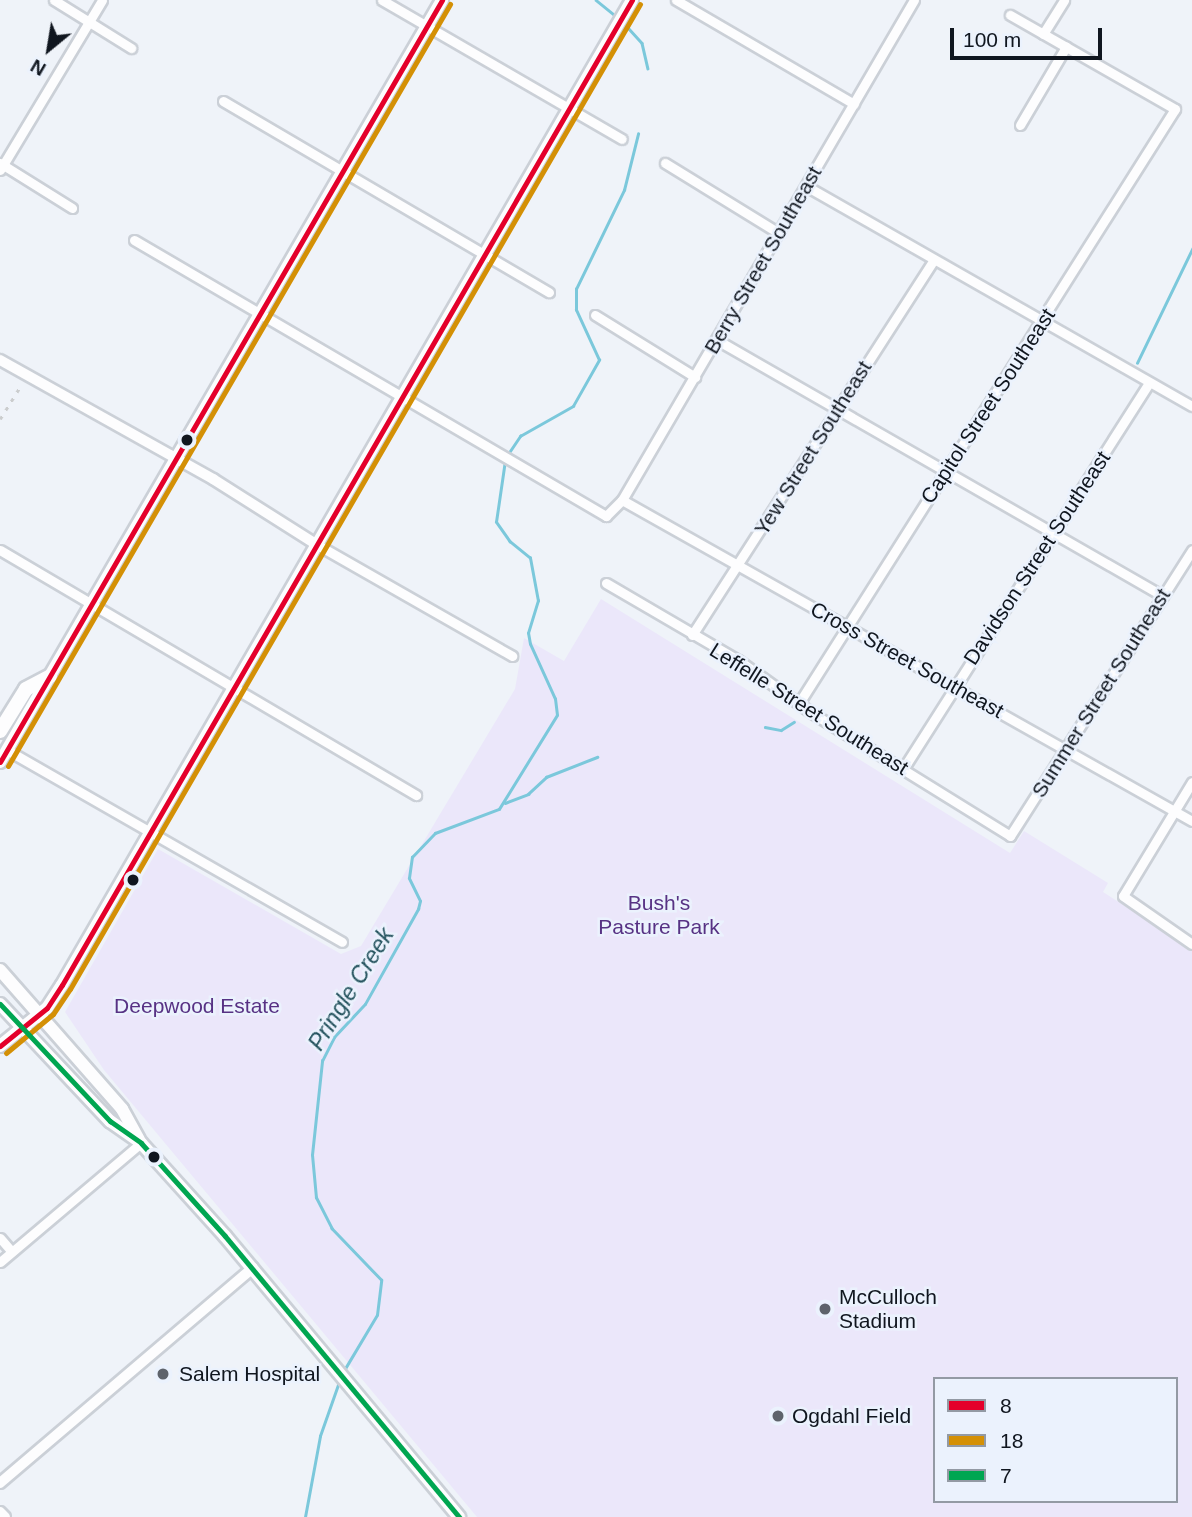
<!DOCTYPE html>
<html>
<head>
<meta charset="utf-8">
<style>
	body { margin:0 }
	#map { position:relative; width:1192px; height:1517px; overflow:hidden; background:#eff3f9; font-family:Helvetica,sans-serif }
	div>[style] { position:absolute }
	.green>* { inset:0; background:#ebe7fa }
	.stream>* { height:2.5px; margin:-1.25px; padding:0 1.25px; transform-origin:1.25px; border-radius:1.25px; background:#7bc8db }
	.roads { filter:drop-shadow(2px 0 #cbd0d7) drop-shadow(-2px 0 #cbd0d7) drop-shadow(0 2px #cbd0d7) drop-shadow(0 -2px #cbd0d7) }
	.minor>* { height:9px; margin:-4.5px; padding:0 4.5px; transform-origin:4.5px; border-radius:4.5px; background:#fdfdfe }
	.tertiary>* { height:10px; margin:-5px; padding:0 5px; transform-origin:5px; border-radius:5px; background:#fdfdfe }
	.secondary>* { height:12px; margin:-6px; padding:0 6px; transform-origin:6px; border-radius:6px; background:#fdfdfe }
	.trunk>* { height:14px; margin:-7px; padding:0 7px; transform-origin:7px; border-radius:7px; background:#fdfdfe }
	.rail>* { height:2.5px; margin-top:-1.25px; transform-origin:0; background:repeating-linear-gradient(90deg,#cbcdce 0 3.5px,transparent 0 10.5px) }
	.bus-1>* { height:5px; margin:-2.5px; padding:0 2.5px; transform-origin:2.5px; border-radius:2.5px; background:#e4002b }
	.bus-2>* { height:5px; margin:-2.5px; padding:0 2.5px; transform-origin:2.5px; border-radius:2.5px; background:#d49005 }
	.bus-3>* { height:5px; margin:-2.5px; padding:0 2.5px; transform-origin:2.5px; border-radius:2.5px; background:#00a651 }
	.dots>* { width:19px; height:19px; translate:-50% -50%; box-sizing:border-box; border:4px solid #ebf2fd; border-radius:50% }
	span { translate:-50% -50%; white-space:nowrap; text-align:center; line-height:1.15; -webkit-text-stroke:5px #ebf2fd; paint-order:stroke }
	.street-label { font-size:21px; color:#10161f }
	.park-label { font-size:21px; color:#573284 }
	.poi-label { font-size:21px; color:#10161f }
	.left { translate:0 -50%; text-align:left }
	.water-label { font-size:23px; color:#23525d; font-style:italic }
	.legend { position:absolute; left:933px; top:1377px; width:245px; height:126px; box-sizing:border-box; background:#ebf2fd; border:2px solid #939aa4; margin:0; padding:9px 12px; list-style:none; font-size:21px; color:#10161f }
	.legend li { display:flex; align-items:center; gap:14px; height:35px }
	.legend b { width:35px; border:2px solid #939aa4 }
	.north { position:absolute; left:14px; top:14px; width:70px; height:70px; -webkit-text-stroke:5px #ebf2fd; paint-order:stroke; rotate:210deg; font-size:19px; font-weight:700; line-height:28px; text-align:center; color:#10161f }
	.north::after { content:''; display:block; margin:auto; width:24px; height:32px; background:#10161f; clip-path:polygon(50% 0,100% 100%,50% 72%,0 100%) }
	.scale { position:absolute; left:950px; top:28px; width:152px; height:32px; box-sizing:border-box; border:4px solid #10161f; border-top:0; padding-left:9px; font-size:21px; line-height:24px; white-space:nowrap; color:#10161f; -webkit-text-stroke:5px #ebf2fd; paint-order:stroke }
</style>
</head>
<body>
<div id="map">
	<div class="green">
		<div style="clip-path:polygon(evenodd,601px 599px,1010px 853px,1024px 831px,1108px 883px,1103px 892px,1192px 949px,1192px 1517px,477px 1517px,104px 1070px,65px 1012px,158px 849px,341px 954px,361px 946px,515px 689px,524px 638px,564px 661px,601px 599px,935px 1379px,1176px 1379px,1176px 1501px,935px 1501px,935px 1379px)"></div>
	</div>
	<div class="stream">
		<div style="left:596px;top:0;width:28px;rotate:39deg"></div>
		<div style="left:623px;top:22px;width:28px;rotate:48deg"></div>
		<div style="left:642px;top:43px;width:26px;rotate:77deg"></div>
		<div style="left:1137px;top:363px;width:127px;rotate:-64.2deg"></div>
		<div style="left:508px;top:454px;width:22px;rotate:-56deg"></div>
		<div style="left:520px;top:436px;width:61px;rotate:-29.5deg"></div>
		<div style="left:573px;top:406px;width:53px;rotate:-60.5deg"></div>
		<div style="left:599px;top:360px;width:55px;rotate:-114.7deg"></div>
		<div style="left:576px;top:310px;width:21px;rotate:-90deg"></div>
		<div style="left:576px;top:289px;width:110px;rotate:-64.1deg"></div>
		<div style="left:624px;top:190px;width:58px;rotate:-76deg"></div>
		<div style="left:765px;top:727px;width:16px;rotate:11deg"></div>
		<div style="left:781px;top:730px;width:15px;rotate:-32deg"></div>
		<div style="left:505px;top:803px;width:25px;rotate:-21deg"></div>
		<div style="left:528px;top:794px;width:25px;rotate:-43deg"></div>
		<div style="left:546px;top:777px;width:55px;rotate:-21.4deg"></div>
		<div style="left:343px;top:1372px;width:66px;rotate:-59.2deg"></div>
		<div style="left:377px;top:1315px;width:35px;rotate:-83deg"></div>
		<div style="left:381px;top:1280px;width:71px;rotate:-133.9deg"></div>
		<div style="left:332px;top:1229px;width:35px;rotate:-117deg"></div>
		<div style="left:316px;top:1198px;width:43px;rotate:-95.3deg"></div>
		<div style="left:312px;top:1155px;width:95px;rotate:-83.9deg"></div>
		<div style="left:322px;top:1061px;width:27px;rotate:-63deg"></div>
		<div style="left:334px;top:1037px;width:45px;rotate:-46.8deg"></div>
		<div style="left:365px;top:1004px;width:109px;rotate:-60.8deg"></div>
		<div style="left:418px;top:909px;width:8px;rotate:-76deg"></div>
		<div style="left:420px;top:901px;width:25px;rotate:-116deg"></div>
		<div style="left:409px;top:878px;width:21px;rotate:-82deg"></div>
		<div style="left:412px;top:857px;width:33px;rotate:-46deg"></div>
		<div style="left:435px;top:833px;width:68px;rotate:-20.6deg"></div>
		<div style="left:499px;top:809px;width:110px;rotate:-58.3deg"></div>
		<div style="left:557px;top:715px;width:16px;rotate:-97deg"></div>
		<div style="left:555px;top:699px;width:60px;rotate:-114.4deg"></div>
		<div style="left:530px;top:644px;width:11px;rotate:-100deg"></div>
		<div style="left:528px;top:633px;width:34px;rotate:-73deg"></div>
		<div style="left:538px;top:601px;width:44px;rotate:-100.5deg"></div>
		<div style="left:530px;top:558px;width:26px;rotate:-141deg"></div>
		<div style="left:510px;top:542px;width:24px;rotate:-125deg"></div>
		<div style="left:496px;top:522px;width:63px;rotate:-81.7deg"></div>
		<div style="left:305px;top:1517px;width:82px;rotate:-79.5deg"></div>
		<div style="left:320px;top:1436px;width:57px;rotate:-70.6deg"></div>
	</div>
	<div class="roads">
		<div class="minor">
			<div style="left:54px;top:0;width:91px;rotate:31.9deg"></div>
			<div style="left:382px;top:0;width:277px;rotate:30.1deg"></div>
			<div style="left:676px;top:0;width:206px;rotate:30.3deg"></div>
			<div style="left:1043px;top:34px;width:40px;rotate:-58deg"></div>
			<div style="left:223px;top:101px;width:378px;rotate:30.4deg"></div>
			<div style="left:1020px;top:125px;width:91px;rotate:-59.5deg"></div>
			<div style="left:0;top:163px;width:85px;rotate:32deg"></div>
			<div style="left:665px;top:163px;width:134px;rotate:31.6deg"></div>
			<div style="left:0;top:170px;width:198px;rotate:-59deg"></div>
			<div style="left:806px;top:186px;width:444px;rotate:29.7deg"></div>
			<div style="left:134px;top:240px;width:547px;rotate:30.32deg"></div>
			<div style="left:606px;top:516px;width:23px;rotate:-45deg"></div>
			<div style="left:622px;top:500px;width:579px;rotate:-59.72deg"></div>
			<div style="left:595px;top:315px;width:118px;rotate:31.8deg"></div>
			<div style="left:717px;top:340px;width:514px;rotate:29.86deg"></div>
			<div style="left:622px;top:500px;width:654px;rotate:29.39deg"></div>
			<div style="left:316px;top:544px;width:226px;rotate:29.7deg"></div>
			<div style="left:0;top:550px;width:483px;rotate:30.5deg"></div>
			<div style="left:606px;top:583px;width:153px;rotate:30.3deg"></div>
			<div style="left:738px;top:660px;width:91px;rotate:35.6deg"></div>
			<div style="left:812px;top:713px;width:233px;rotate:31.8deg"></div>
			<div style="left:1010px;top:836px;width:339px;rotate:-57.5deg"></div>
			<div style="left:692px;top:635px;width:446px;rotate:-57.2deg"></div>
			<div style="left:799px;top:703px;width:703px;rotate:-57.67deg"></div>
			<div style="left:1175px;top:109px;width:190px;rotate:-150.3deg"></div>
			<div style="left:7px;top:750px;width:386px;rotate:29.8deg"></div>
			<div style="left:903px;top:769px;width:458px;rotate:-57.5deg"></div>
			<div style="left:1192px;top:782px;width:133px;rotate:121.2deg"></div>
			<div style="left:1123px;top:896px;width:84px;rotate:34.8deg"></div>
			<div style="left:0;top:1238px;width:18px;rotate:49deg"></div>
			<div style="left:0;top:1262px;width:185px;rotate:-40.2deg"></div>
		</div>
		<div class="tertiary">
			<div style="left:0;top:360px;width:244px;rotate:29.2deg"></div>
			<div style="left:213px;top:479px;width:122px;rotate:32.3deg"></div>
			<div style="left:0;top:1483px;width:332px;rotate:-40.4deg"></div>
			<div style="left:0;top:1512px;width:7px;rotate:45deg"></div>
		</div>
		<div class="secondary">
			<div style="left:0;top:762px;width:881px;rotate:-59.88deg"></div>
			<div style="left:0;top:970px;width:185px;rotate:48.7deg"></div>
			<div style="left:122px;top:1109px;width:35px;rotate:61deg"></div>
			<div style="left:0;top:1004px;width:161px;rotate:46.8deg"></div>
			<div style="left:110px;top:1121px;width:38px;rotate:35deg"></div>
			<div style="left:141px;top:1143px;width:125px;rotate:47.9deg"></div>
			<div style="left:225px;top:1236px;width:366px;rotate:50.2deg"></div>
			<div style="left:0;top:1046px;width:60px;rotate:-39deg"></div>
			<div style="left:47px;top:1008px;width:27px;rotate:-57deg"></div>
			<div style="left:62px;top:985px;width:1138px;rotate:-59.94deg"></div>
		</div>
		<div class="trunk">
			<div style="left:0;top:731px;width:49px;rotate:-58.2deg"></div>
			<div style="left:26px;top:689px;width:27px;rotate:-28deg"></div>
		</div>
	</div>
	<div class="rail">
		<div style="left:0;top:419px;width:36px;rotate:-58deg"></div>
	</div>
	<div class="bus-1">
		<div style="left:0;top:762px;width:881px;rotate:-59.88deg"></div>
		<div style="left:0;top:1046px;width:60px;rotate:-39deg"></div>
		<div style="left:47px;top:1008px;width:27px;rotate:-57deg"></div>
		<div style="left:62px;top:985px;width:1138px;rotate:-59.94deg"></div>
	</div>
	<div class="bus-2">
		<div style="left:8px;top:766px;width:881px;rotate:-59.88deg"></div>
		<div style="left:6px;top:1053px;width:61px;rotate:-39.7deg"></div>
		<div style="left:53px;top:1014px;width:30px;rotate:-56deg"></div>
		<div style="left:70px;top:989px;width:1138px;rotate:-59.94deg"></div>
	</div>
	<div class="bus-3">
		<div style="left:0;top:1004px;width:161px;rotate:46.8deg"></div>
		<div style="left:110px;top:1121px;width:38px;rotate:35deg"></div>
		<div style="left:141px;top:1143px;width:125px;rotate:47.9deg"></div>
		<div style="left:225px;top:1236px;width:366px;rotate:50.2deg"></div>
	</div>
	<div class="dots">
		<div style="left:187px;top:440px;background:#10161f"></div>
		<div style="left:133px;top:880px;background:#10161f"></div>
		<div style="left:154px;top:1157px;background:#10161f"></div>
		<div style="left:825px;top:1309px;background:#5e636b"></div>
		<div style="left:163px;top:1374px;background:#5e636b"></div>
		<div style="left:778px;top:1416px;background:#5e636b"></div>
	</div>
	<div class="street-label">
		<span style="left:763px;top:260px;rotate:-60deg">Berry Street Southeast</span>
		<span style="left:988px;top:406px;rotate:-57deg">Capitol Street Southeast</span>
		<span style="left:813px;top:448px;rotate:-58deg">Yew Street Southeast</span>
		<span style="left:1037px;top:558px;rotate:-57deg">Davidson Street Southeast</span>
		<span style="left:907px;top:660px;rotate:29deg">Cross Street Southeast</span>
		<span style="left:1101px;top:693px;rotate:-58deg">Summer Street Southeast</span>
		<span style="left:809px;top:709px;rotate:32deg">Leffelle Street Southeast</span>
	</div>
	<div class="park-label">
		<span style="left:659px;top:915px">Bush's<br>Pasture Park</span>
		<span style="left:197px;top:1006px">Deepwood Estate</span>
	</div>
	<div class="poi-label">
		<span class="left" style="left:839px;top:1309px">McCulloch<br>Stadium</span>
		<span class="left" style="left:179px;top:1374px">Salem Hospital</span>
		<span class="left" style="left:792px;top:1416px">Ogdahl Field</span>
	</div>
	<div class="water-label">
		<span style="left:351px;top:989px;rotate:-58deg">Pringle Creek</span>
	</div>
	<ul class="legend">
	<li><b style="height:9px;background:#e4002b"></b>8</li>
	<li><b style="height:9px;background:#d49005"></b>18</li>
	<li><b style="height:9px;background:#00a651"></b>7</li>
	</ul>
	<div class="north">N</div>
	<div class="scale">100 m</div>
</div>
</body>
</html>
